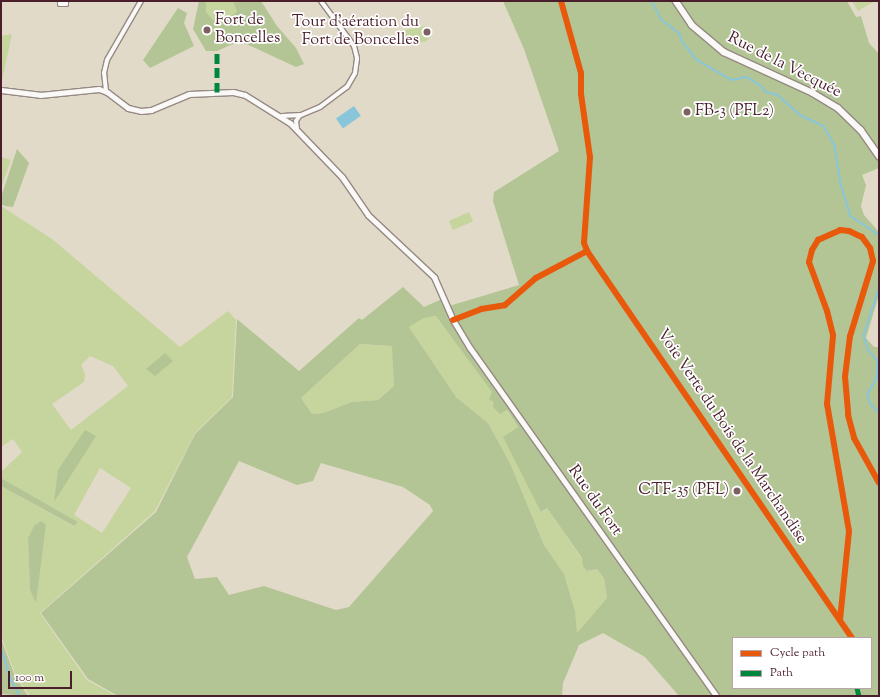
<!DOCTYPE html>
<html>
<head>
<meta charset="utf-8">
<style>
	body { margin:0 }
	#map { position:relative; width:880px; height:697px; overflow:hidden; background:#e2dac8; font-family:"Sorts Mill Goudy",serif }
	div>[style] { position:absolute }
	.green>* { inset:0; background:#c6d59d; transform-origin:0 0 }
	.forest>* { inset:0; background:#b3c594 }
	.water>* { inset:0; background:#89c6da; transform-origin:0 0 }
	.stream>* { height:1.5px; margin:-0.75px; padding:0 0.75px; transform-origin:0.75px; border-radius:0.75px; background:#89c6da }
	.roads { filter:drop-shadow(1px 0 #958a83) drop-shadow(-1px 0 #958a83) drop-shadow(0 1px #958a83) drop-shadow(0 -1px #958a83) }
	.minor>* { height:4px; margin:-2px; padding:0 2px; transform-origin:2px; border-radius:2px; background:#fbf9f7 }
	.tertiary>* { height:5px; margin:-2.5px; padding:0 2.5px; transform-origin:2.5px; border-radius:2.5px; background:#fbf9f7 }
	.secondary>* { height:5.5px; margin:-2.75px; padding:0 2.75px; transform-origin:2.75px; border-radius:2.75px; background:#fbf9f7 }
	.quiet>* { height:5px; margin-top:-2.5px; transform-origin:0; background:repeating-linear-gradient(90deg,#00873e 0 10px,transparent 0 15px) }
	.cycleway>* { height:6px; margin:-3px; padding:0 3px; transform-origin:3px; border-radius:3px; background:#e8590c }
	.dots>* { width:11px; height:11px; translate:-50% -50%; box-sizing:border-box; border:2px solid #fff; border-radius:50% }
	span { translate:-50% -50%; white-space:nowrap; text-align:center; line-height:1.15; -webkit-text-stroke:3.5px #fff; paint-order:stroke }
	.poi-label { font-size:16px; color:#4a1f2b }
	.left { translate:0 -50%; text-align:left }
	.right { translate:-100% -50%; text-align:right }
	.street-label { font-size:16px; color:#4a1f2b }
	.frame { position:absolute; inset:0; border:2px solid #4a1f2b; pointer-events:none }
	.legend { position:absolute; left:732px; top:637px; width:140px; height:52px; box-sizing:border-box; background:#fff; border:1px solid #b7a5aa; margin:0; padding:5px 7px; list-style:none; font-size:12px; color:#4a1f2b }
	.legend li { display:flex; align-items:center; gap:8px; height:20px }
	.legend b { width:20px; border:1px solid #b7a5aa }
	.scale { position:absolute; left:8px; top:671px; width:64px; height:18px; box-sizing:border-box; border:2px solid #4a1f2b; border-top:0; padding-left:5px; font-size:12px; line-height:14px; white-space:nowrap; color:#4a1f2b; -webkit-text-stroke:3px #fff; paint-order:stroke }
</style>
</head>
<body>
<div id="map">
	<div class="green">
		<div style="clip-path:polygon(206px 1px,233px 1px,237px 12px,220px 23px,214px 21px,206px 12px)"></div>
		<div style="clip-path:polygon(852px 1px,875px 1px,858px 11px)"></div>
		<div style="clip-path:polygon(426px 26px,430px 27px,431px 37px,425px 42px,399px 42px,396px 38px,399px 31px)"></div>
		<div style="clip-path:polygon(12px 34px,1px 85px,1px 36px)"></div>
		<div style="clip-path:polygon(1px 157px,11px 160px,1px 188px)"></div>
		<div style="clip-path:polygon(evenodd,1px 206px,52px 239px,180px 347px,228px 311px,236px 320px,232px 397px,195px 433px,155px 511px,40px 613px,87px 680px,116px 696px,30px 696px,16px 676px,1px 636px,1px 486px,73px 526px,78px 522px,1px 478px,1px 472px,22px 452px,13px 439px,1px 447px,1px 206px,90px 356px,113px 366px,128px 386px,71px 430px,52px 404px,84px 382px,85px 374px,81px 365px,90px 356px,1px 206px,100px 468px,131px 488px,102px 533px,74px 515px,100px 468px,1px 206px,46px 525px,36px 601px,36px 602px,30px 590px,28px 538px,34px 526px,46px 525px)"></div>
		<div style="left:469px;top:212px;width:10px;height:22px;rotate:66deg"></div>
		<div style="clip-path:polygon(436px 316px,493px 392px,494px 402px,506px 410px,518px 427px,504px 438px,542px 512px,547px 508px,582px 559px,587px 571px,597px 569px,604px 578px,607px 598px,576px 634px,575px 611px,564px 574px,544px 545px,510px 463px,488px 423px,456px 397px,409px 327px,424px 318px)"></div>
		<div style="clip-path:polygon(360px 344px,393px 346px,394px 386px,378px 400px,352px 402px,323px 413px,312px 414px,301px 398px)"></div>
	</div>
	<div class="forest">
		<div style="clip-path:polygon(199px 1px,206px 1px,206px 12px,214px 21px,220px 23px,237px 12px,233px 1px,261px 1px,277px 26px,296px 48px,304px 64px,296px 67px,244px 43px,233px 44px,217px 51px,206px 51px,193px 29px)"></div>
		<div style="clip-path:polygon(evenodd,503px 1px,847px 1px,856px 17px,861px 16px,869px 43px,879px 54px,879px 168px,862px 175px,866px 185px,861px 206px,864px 215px,879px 232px,879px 295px,866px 338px,874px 347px,879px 347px,879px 696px,719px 696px,460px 329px,449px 306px,519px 285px,493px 201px,494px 192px,559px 151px,524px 49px,503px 1px,733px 638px,871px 638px,871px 688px,733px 688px,733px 638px)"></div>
		<div style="clip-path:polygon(178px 8px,187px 13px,184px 23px,194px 46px,150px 68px,143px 60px)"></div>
		<div style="clip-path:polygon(17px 149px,29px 163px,13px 207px,5px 206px,1px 204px,1px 197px)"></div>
		<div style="clip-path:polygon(evenodd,403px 287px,424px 307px,442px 299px,460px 337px,713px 696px,679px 696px,645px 657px,603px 633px,579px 645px,563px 683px,562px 696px,118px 696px,88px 679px,41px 613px,156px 512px,195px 434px,233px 397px,237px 319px,299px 371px,359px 318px,362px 320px,403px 287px,436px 316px,492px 392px,489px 399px,494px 402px,493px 407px,500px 414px,507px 410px,518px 427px,503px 437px,541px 512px,547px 508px,582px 558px,583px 566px,587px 571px,597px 569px,604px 578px,607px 598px,577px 633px,575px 611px,564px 574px,544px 545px,510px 463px,488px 423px,456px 397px,409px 327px,424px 318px,436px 316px,403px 287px,360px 344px,392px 346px,394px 386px,378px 400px,352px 402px,323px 413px,312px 414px,301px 398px,360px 344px,403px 287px,239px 461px,297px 485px,313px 481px,321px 463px,403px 487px,430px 505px,433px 511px,349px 607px,336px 610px,264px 586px,229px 595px,217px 577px,195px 579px,187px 557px,239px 461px)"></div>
		<div style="clip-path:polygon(165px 353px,173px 361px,155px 376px,146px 369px)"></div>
		<div style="clip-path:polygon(85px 430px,96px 436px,54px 502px,58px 470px)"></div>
		<div style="clip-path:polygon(1px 478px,78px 522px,74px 526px,1px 486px)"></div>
		<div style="clip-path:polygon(41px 521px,46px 525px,36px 603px,30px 590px,28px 538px,34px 526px)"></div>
		<div style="clip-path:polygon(1px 639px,15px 676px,28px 696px,1px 694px)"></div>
	</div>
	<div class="water">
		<div style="left:354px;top:106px;width:12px;height:22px;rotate:55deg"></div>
	</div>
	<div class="stream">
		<div style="left:652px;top:1px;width:20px;rotate:63deg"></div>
		<div style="left:661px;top:19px;width:24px;rotate:38deg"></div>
		<div style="left:680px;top:34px;width:7px;rotate:74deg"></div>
		<div style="left:682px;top:41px;width:24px;rotate:52deg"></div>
		<div style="left:697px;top:60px;width:40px;rotate:29.7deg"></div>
		<div style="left:732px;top:80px;width:15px;rotate:-11deg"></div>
		<div style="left:747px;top:77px;width:15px;rotate:32deg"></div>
		<div style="left:760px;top:85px;width:9px;rotate:49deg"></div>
		<div style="left:766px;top:92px;width:12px;rotate:14deg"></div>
		<div style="left:778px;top:95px;width:30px;rotate:42deg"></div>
		<div style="left:800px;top:115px;width:26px;rotate:25deg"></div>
		<div style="left:824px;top:126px;width:23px;rotate:61deg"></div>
		<div style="left:835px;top:146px;width:38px;rotate:81deg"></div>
		<div style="left:841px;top:184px;width:34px;rotate:73deg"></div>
		<div style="left:851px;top:216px;width:34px;rotate:34deg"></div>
		<div style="left:879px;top:290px;width:48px;rotate:108.1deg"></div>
		<div style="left:864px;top:336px;width:16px;rotate:72deg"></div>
		<div style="left:869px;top:351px;width:13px;rotate:48deg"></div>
		<div style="left:878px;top:361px;width:18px;rotate:93deg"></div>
		<div style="left:877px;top:379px;width:17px;rotate:121deg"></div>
		<div style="left:868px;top:394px;width:9px;rotate:77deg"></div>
		<div style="left:870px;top:403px;width:13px;rotate:45deg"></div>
		<div style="left:1px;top:648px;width:35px;rotate:72deg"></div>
		<div style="left:12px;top:681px;width:17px;rotate:62deg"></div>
	</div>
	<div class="roads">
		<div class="minor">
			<div style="left:60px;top:1px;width:3px;rotate:90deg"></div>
			<div style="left:60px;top:4px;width:6px"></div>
			<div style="left:66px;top:4px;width:3px;rotate:-90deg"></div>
			<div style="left:106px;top:91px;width:18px;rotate:-96deg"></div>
			<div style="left:104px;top:73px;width:13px;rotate:-77deg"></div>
			<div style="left:107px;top:60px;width:68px;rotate:-60deg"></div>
			<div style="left:282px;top:116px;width:19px;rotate:-3deg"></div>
			<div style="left:301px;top:115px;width:21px;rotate:-23deg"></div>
			<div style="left:320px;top:107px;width:34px;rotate:-37deg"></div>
			<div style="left:347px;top:87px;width:16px;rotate:-60deg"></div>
			<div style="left:355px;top:73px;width:15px;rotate:-82deg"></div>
			<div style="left:357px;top:58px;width:12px;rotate:-104deg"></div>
			<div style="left:354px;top:46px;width:56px;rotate:-126.3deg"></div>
			<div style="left:297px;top:129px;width:8px;rotate:-97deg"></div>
			<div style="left:296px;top:121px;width:7px;rotate:-56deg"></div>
		</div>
		<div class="tertiary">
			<div style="left:1px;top:90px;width:39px;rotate:7deg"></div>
			<div style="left:40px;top:95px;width:59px;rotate:-5.8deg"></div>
			<div style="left:99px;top:89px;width:9px;rotate:21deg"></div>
			<div style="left:107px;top:92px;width:26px;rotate:37deg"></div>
			<div style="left:128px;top:108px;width:13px;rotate:13deg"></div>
			<div style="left:141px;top:111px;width:10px;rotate:-6deg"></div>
			<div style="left:151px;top:110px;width:41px;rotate:-22.8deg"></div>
			<div style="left:189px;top:94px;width:44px;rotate:-2.6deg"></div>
			<div style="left:233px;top:92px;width:12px;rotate:14deg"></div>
			<div style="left:245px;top:95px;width:53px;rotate:31.9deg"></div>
			<div style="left:290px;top:123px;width:75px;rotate:46.1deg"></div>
			<div style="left:342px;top:177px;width:46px;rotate:55.6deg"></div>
			<div style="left:368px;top:215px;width:91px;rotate:43.2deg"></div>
			<div style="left:434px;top:277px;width:47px;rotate:66.2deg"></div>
			<div style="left:453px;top:320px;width:33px;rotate:59deg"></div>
			<div style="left:470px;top:348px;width:426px;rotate:54.7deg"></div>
		</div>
		<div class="secondary">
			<div style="left:676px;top:1px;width:29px;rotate:56deg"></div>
			<div style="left:692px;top:25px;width:42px;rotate:40.2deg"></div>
			<div style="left:724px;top:52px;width:98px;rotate:24.7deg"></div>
			<div style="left:813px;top:93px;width:29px;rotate:31deg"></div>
			<div style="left:838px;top:108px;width:32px;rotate:44deg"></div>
			<div style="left:861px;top:130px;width:32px;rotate:55deg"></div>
		</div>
	</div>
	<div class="quiet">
		<div style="left:217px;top:53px;width:39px;rotate:90deg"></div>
		<div style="left:857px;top:688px;width:8px;rotate:76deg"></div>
	</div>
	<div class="cycleway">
		<div style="left:561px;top:1px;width:75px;rotate:74.5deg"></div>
		<div style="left:581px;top:73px;width:21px;rotate:90deg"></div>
		<div style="left:581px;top:94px;width:64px;rotate:81.9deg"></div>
		<div style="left:590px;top:157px;width:86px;rotate:94deg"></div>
		<div style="left:584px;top:243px;width:9px;rotate:69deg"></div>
		<div style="left:587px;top:251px;width:469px;rotate:55.6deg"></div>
		<div style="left:453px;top:320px;width:30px;rotate:-21deg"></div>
		<div style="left:481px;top:309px;width:24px;rotate:-9deg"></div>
		<div style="left:505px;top:305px;width:41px;rotate:-41.1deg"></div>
		<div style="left:536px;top:278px;width:58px;rotate:-27.9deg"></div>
		<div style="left:840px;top:620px;width:89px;rotate:-84.2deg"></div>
		<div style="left:849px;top:531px;width:129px;rotate:-99.8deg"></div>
		<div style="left:827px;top:404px;width:69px;rotate:-85deg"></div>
		<div style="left:833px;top:335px;width:25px;rotate:-104deg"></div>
		<div style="left:827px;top:311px;width:52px;rotate:-110.2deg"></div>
		<div style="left:809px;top:262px;width:12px;rotate:-76deg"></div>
		<div style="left:812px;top:250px;width:12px;rotate:-59deg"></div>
		<div style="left:818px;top:240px;width:24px;rotate:-24deg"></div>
		<div style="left:840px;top:230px;width:9px;rotate:6deg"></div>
		<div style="left:849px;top:231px;width:14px;rotate:25deg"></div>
		<div style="left:862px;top:237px;width:14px;rotate:54deg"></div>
		<div style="left:870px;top:248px;width:13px;rotate:77deg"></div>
		<div style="left:873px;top:261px;width:78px;rotate:107deg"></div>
		<div style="left:850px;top:336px;width:41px;rotate:97deg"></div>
		<div style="left:845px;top:377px;width:38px;rotate:85deg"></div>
		<div style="left:848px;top:415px;width:24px;rotate:75deg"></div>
		<div style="left:854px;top:438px;width:51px;rotate:60.9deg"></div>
	</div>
	<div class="dots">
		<div style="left:207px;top:30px;background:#7f6062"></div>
		<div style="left:427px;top:32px;background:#7f6062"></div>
		<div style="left:687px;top:112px;background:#7f6062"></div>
		<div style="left:737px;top:491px;background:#7f6062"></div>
	</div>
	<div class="poi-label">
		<span class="left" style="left:215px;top:30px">Fort de<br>Boncelles</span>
		<span class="right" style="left:419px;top:32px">Tour d'aération du<br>Fort de Boncelles</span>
		<span class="left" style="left:695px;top:112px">FB-3 (PFL2)</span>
		<span class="right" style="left:729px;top:491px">CTF-35 (PFL)</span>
	</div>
	<div class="street-label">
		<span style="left:784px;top:66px;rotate:27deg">Rue de la Vecquée</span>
		<span style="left:731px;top:437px;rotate:56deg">Voie Verte du Bois de la Marchandise</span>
		<span style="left:594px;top:501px;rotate:55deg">Rue du Fort</span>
	</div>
	<div class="frame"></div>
	<ul class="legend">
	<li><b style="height:5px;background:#e8590c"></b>Cycle path</li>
	<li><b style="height:5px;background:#00873e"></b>Path</li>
	</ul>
	<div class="scale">100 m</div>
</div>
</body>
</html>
